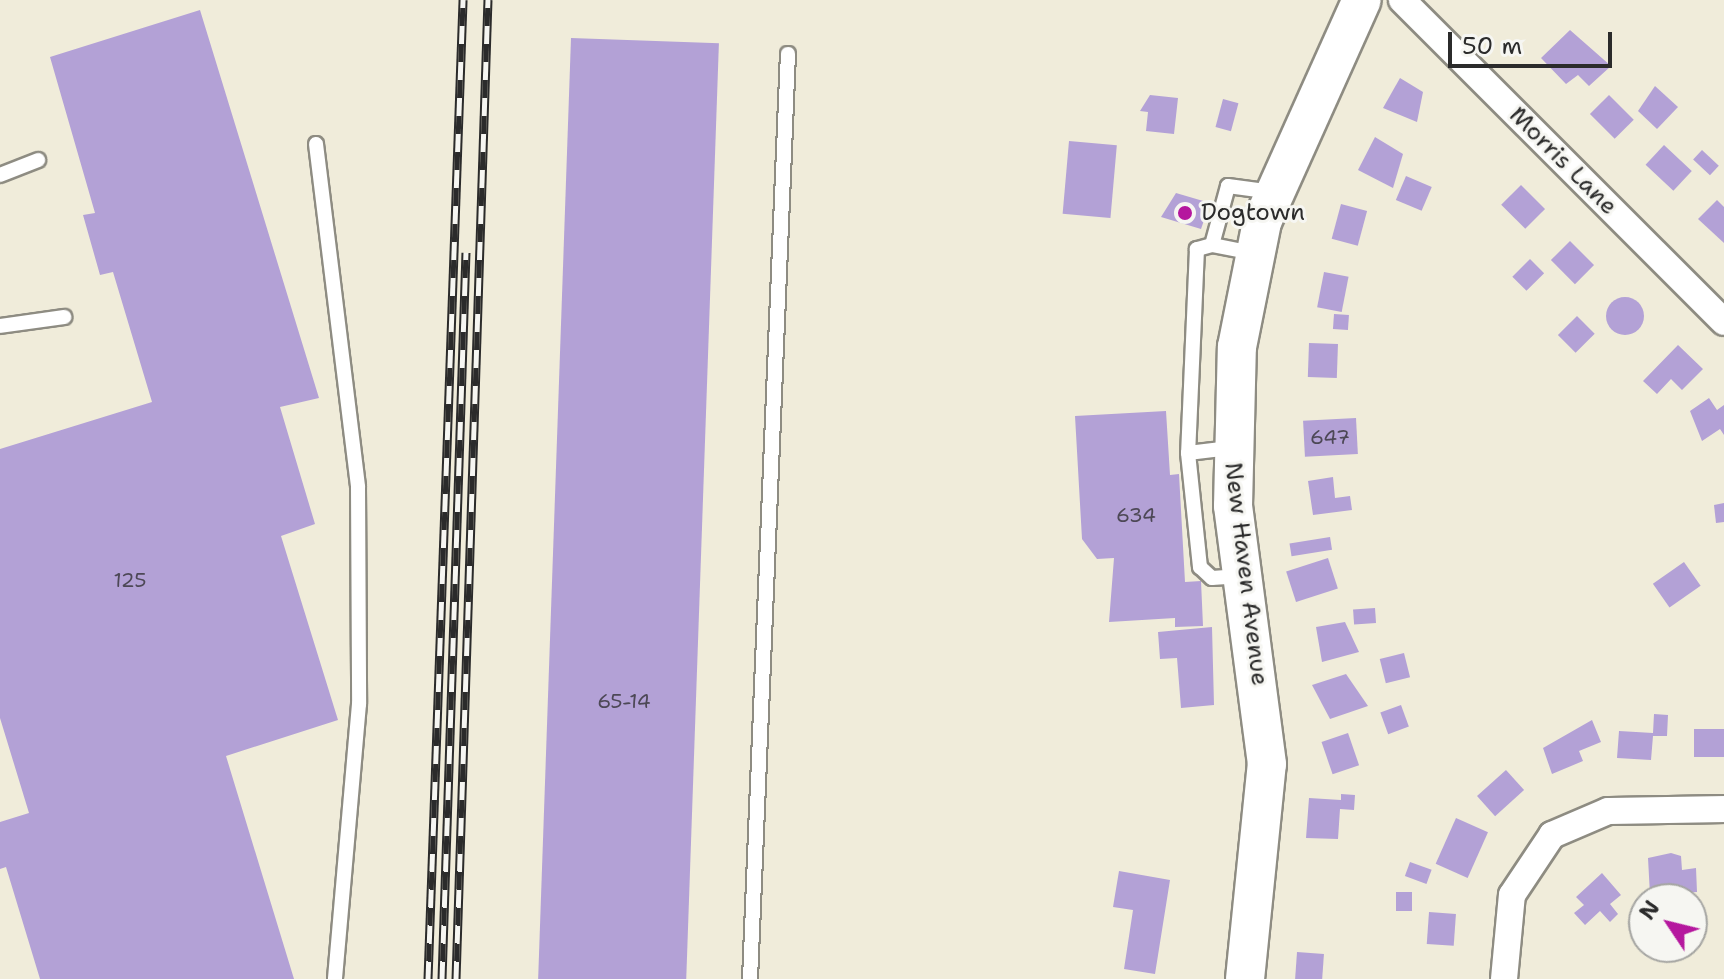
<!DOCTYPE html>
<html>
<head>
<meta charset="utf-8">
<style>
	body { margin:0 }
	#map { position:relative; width:1724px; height:979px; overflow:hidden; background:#f0ecda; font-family:"Shantell Sans",sans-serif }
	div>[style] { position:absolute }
	.building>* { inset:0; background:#b3a1d6; transform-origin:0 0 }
	.round { border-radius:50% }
	.roads { filter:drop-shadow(2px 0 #8e8c82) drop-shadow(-2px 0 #8e8c82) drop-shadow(0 2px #8e8c82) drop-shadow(0 -2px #8e8c82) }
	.lane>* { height:14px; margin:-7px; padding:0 7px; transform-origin:7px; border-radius:7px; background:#fff }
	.street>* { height:26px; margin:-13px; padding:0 13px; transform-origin:13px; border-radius:13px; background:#fff }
	.secondary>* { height:38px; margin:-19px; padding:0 19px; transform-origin:19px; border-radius:19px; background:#fff }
	.rail>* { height:9px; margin-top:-4.5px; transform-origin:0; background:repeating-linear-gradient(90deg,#f6f6f2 0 18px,#2b2b2b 0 36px); box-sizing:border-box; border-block:2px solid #2b2b2b }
	.dots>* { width:22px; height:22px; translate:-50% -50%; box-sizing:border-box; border:4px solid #f6f6f2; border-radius:50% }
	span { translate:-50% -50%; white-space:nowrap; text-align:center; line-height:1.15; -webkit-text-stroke:6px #f6f6f2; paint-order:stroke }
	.number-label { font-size:20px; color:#4d4856 }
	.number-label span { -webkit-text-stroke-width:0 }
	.street-label { font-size:24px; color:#2b2b2b }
	.poi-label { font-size:24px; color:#2b2b2b }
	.left { translate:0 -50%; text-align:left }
	.north { position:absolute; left:1628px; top:883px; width:80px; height:80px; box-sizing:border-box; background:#f6f6f2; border:2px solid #a5a5a2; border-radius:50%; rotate:305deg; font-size:22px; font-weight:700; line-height:32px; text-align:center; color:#2b2b2b }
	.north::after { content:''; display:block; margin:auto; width:28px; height:36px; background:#b5179e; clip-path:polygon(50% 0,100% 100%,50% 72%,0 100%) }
	.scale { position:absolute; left:1448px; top:32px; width:164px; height:36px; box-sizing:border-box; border:4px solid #2b2b2b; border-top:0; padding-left:10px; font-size:24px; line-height:28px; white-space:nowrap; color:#2b2b2b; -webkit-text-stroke:6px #f6f6f2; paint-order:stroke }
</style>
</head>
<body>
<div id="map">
	<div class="building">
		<div style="clip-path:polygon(200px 10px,319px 398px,280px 407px,315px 524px,281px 536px,338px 720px,226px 756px,294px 979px,40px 979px,6px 867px,0 869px,0 822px,29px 813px,0 718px,0 449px,152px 402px,113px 272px,100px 275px,83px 215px,95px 213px,50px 57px)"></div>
		<div style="clip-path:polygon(1570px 30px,1611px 66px,1589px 86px,1578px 75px,1566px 84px,1541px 58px)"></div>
		<div style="left:571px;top:38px;width:148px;height:942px;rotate:2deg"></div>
		<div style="clip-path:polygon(1400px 78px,1423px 92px,1417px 122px,1383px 108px)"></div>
		<div style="clip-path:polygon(1655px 86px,1678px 107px,1657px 129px,1638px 111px)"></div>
		<div style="clip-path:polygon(1150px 95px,1178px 98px,1174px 134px,1146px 131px,1148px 112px,1140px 111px)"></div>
		<div style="left:1609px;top:95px;width:35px;height:27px;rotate:45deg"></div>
		<div style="left:1223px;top:99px;width:16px;height:29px;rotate:15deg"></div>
		<div style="clip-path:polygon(1375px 137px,1403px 154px,1393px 188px,1358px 170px)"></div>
		<div style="left:1069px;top:141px;width:48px;height:73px;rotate:5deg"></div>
		<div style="left:1664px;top:145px;width:38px;height:27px;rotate:43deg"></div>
		<div style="left:1702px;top:150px;width:23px;height:13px;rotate:43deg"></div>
		<div style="left:1406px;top:176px;width:28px;height:26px;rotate:23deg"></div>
		<div style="left:1521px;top:185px;width:34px;height:28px;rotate:45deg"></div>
		<div style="clip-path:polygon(1176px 193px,1210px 203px,1201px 229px,1161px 217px)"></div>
		<div style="clip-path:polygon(1717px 200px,1724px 207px,1724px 243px,1698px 219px)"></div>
		<div style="left:1341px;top:204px;width:27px;height:36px;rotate:15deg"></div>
		<div style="left:1570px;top:241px;width:34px;height:27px;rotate:45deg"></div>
		<div style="left:1530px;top:259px;width:20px;height:25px;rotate:45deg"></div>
		<div style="left:1324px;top:272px;width:25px;height:36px;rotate:11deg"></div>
		<div class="round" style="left:1606px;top:297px;width:38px;height:38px"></div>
		<div style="left:1334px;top:314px;width:15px;height:15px;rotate:4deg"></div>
		<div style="left:1577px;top:316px;width:25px;height:27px;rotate:45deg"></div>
		<div style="left:1309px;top:343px;width:29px;height:34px;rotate:2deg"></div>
		<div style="clip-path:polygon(1678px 345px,1703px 369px,1682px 390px,1671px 379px,1657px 394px,1643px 381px)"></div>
		<div style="clip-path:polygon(1709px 398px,1717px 410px,1724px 405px,1724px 435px,1720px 429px,1702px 441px,1690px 411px)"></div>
		<div style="clip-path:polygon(1166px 411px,1170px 475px,1179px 474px,1185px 582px,1201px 581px,1203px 626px,1175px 627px,1175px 618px,1109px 622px,1114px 558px,1097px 559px,1082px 539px,1075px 416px)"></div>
		<div style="left:1356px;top:418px;width:36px;height:53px;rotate:87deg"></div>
		<div style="clip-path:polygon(1333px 477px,1335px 498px,1350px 496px,1352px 510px,1313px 515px,1308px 481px)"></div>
		<div style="clip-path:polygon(1724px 503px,1724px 522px,1716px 523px,1714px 505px)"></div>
		<div style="left:1330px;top:537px;width:13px;height:41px;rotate:81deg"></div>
		<div style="left:1328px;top:558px;width:32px;height:44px;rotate:72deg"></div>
		<div style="left:1684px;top:562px;width:29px;height:38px;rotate:55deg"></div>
		<div style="left:1375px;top:608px;width:15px;height:22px;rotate:86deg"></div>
		<div style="clip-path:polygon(1345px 622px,1359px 652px,1322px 662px,1316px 627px)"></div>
		<div style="clip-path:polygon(1212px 627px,1214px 705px,1181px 708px,1177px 658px,1160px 659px,1158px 632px)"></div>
		<div style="left:1404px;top:653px;width:25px;height:25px;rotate:76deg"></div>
		<div style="clip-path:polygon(1346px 674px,1368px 706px,1330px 719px,1312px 685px)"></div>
		<div style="left:1401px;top:705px;width:23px;height:22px;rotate:70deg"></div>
		<div style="clip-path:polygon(1654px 714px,1668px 715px,1667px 736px,1653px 736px,1651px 760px,1617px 758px,1619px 731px,1653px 733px)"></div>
		<div style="clip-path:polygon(1592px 720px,1601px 742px,1579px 751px,1583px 761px,1552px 774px,1543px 748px)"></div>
		<div style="left:1694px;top:729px;width:30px;height:28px"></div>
		<div style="left:1348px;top:733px;width:34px;height:28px;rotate:71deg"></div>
		<div style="left:1506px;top:770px;width:27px;height:39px;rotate:48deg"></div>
		<div style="clip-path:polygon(1341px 794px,1355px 795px,1354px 810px,1340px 809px,1338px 839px,1306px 838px,1309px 798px,1341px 800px)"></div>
		<div style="left:1456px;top:818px;width:35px;height:50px;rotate:24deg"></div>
		<div style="clip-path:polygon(1671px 853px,1681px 856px,1682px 870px,1696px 868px,1697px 892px,1650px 895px,1648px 858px)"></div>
		<div style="left:1410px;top:862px;width:23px;height:15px;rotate:20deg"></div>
		<div style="clip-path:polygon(1119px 871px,1170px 880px,1155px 974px,1124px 969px,1133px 910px,1113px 907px)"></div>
		<div style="clip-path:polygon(1602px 873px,1621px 895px,1610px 904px,1618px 914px,1610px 922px,1600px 911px,1585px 925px,1574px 913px,1584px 905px,1576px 897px)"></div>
		<div style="left:1396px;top:892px;width:16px;height:19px"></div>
		<div style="left:1429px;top:912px;width:27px;height:32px;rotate:4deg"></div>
		<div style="left:1297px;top:952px;width:27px;height:27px;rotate:4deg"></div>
	</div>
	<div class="roads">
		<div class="lane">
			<div style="left:316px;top:144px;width:346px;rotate:83deg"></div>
			<div style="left:358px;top:487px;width:217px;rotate:89.7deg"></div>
			<div style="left:359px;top:704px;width:276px;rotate:95deg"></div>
			<div style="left:0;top:175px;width:41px;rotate:-21.5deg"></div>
			<div style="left:1212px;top:245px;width:16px;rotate:165deg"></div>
			<div style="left:1197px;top:249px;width:204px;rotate:92.5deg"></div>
			<div style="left:1188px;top:453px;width:115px;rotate:84deg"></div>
			<div style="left:1200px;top:567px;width:16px;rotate:43deg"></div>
			<div style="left:1212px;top:578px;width:29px;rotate:-4deg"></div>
			<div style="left:1253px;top:253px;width:42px;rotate:-169deg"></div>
			<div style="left:1212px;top:245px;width:61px;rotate:-74.8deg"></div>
			<div style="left:1228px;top:186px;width:45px;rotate:7.6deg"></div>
			<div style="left:0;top:326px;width:65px;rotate:-8deg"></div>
			<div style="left:1188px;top:453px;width:42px;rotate:-6.8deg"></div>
			<div style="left:750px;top:979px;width:926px;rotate:-87.65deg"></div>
		</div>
		<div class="street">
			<div style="left:1402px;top:0;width:455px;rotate:45deg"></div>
			<div style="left:1504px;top:979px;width:84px;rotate:-84.6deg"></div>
			<div style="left:1512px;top:895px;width:72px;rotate:-56.3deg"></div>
			<div style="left:1552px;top:835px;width:61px;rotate:-23.2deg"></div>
			<div style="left:1608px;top:811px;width:116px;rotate:-1deg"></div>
		</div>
		<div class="secondary">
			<div style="left:1245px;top:979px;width:216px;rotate:-84.2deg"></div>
			<div style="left:1267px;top:764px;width:260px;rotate:-97.5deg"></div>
			<div style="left:1233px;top:506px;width:159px;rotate:-88.6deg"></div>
			<div style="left:1237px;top:347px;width:127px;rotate:-78.7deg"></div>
			<div style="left:1262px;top:222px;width:243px;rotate:-65.8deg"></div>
		</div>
	</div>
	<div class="rail">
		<div style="left:428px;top:979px;width:980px;rotate:-87.95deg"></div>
		<div style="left:442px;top:979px;width:727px;rotate:-88.11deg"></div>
		<div style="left:456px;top:979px;width:980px;rotate:-88.13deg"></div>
	</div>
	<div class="dots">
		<div style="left:1185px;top:213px;background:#b5179e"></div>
	</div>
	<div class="number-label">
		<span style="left:1330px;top:437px">647</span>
		<span style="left:1136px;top:515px">634</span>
		<span style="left:130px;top:580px">125</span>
		<span style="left:624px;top:701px">65-14</span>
	</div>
	<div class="street-label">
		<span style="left:1563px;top:161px;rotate:45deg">Morris Lane</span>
		<span style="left:1246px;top:574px;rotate:83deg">New Haven Avenue</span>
	</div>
	<div class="poi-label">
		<span class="left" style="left:1201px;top:213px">Dogtown</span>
	</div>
	<div class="north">N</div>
	<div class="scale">50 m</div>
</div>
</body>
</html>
